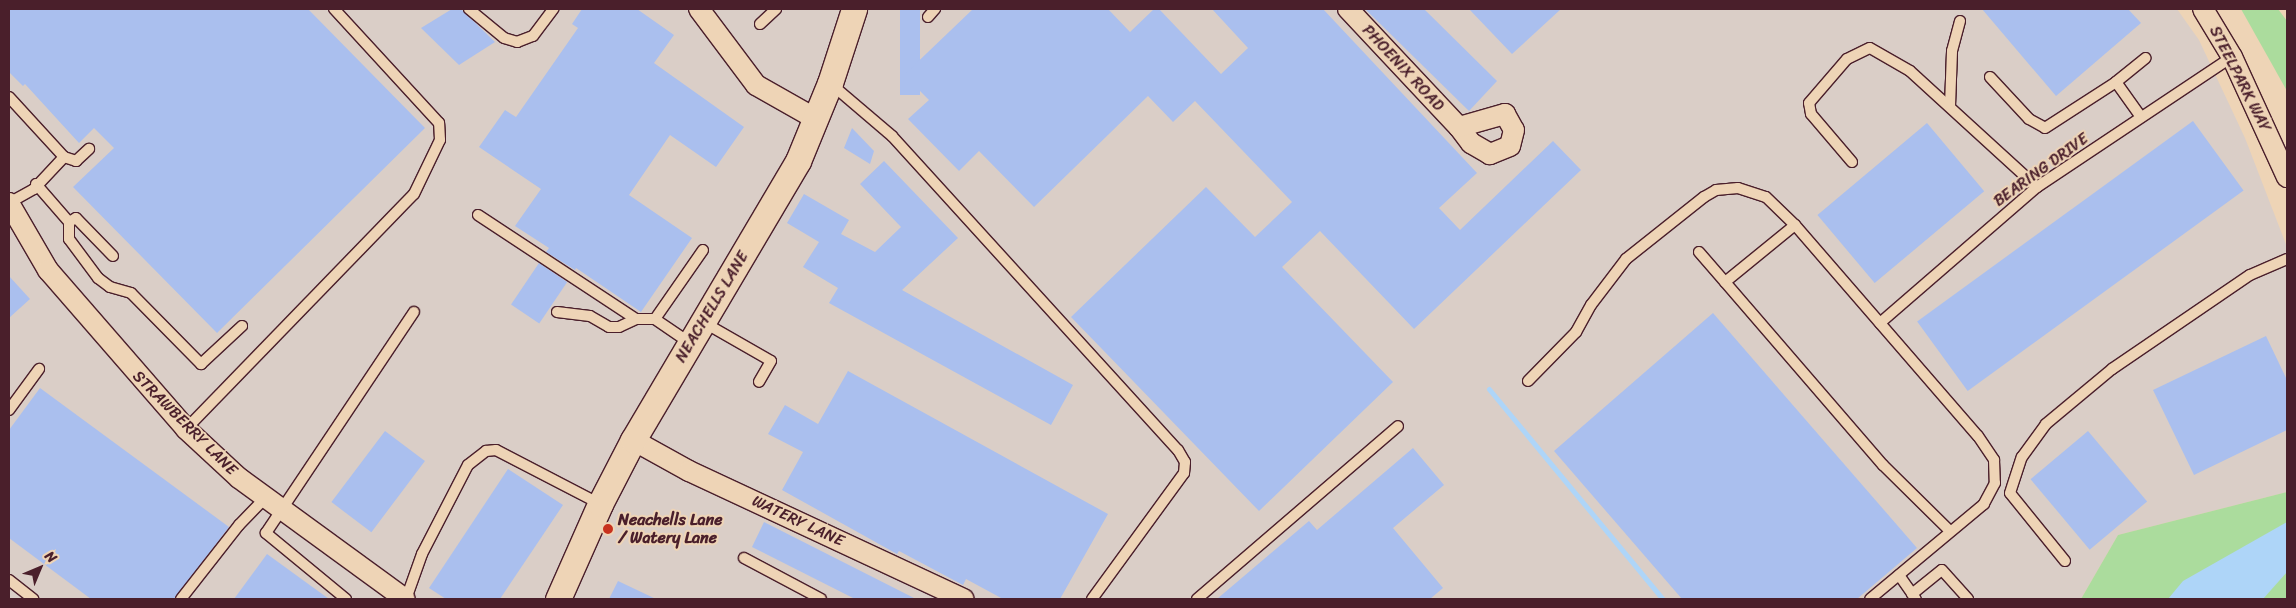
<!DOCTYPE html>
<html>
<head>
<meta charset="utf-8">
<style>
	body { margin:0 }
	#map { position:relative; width:2296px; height:608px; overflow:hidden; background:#eed4b6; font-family:Sriracha,sans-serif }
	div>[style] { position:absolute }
	.built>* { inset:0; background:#dacec7 }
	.green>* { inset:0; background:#abdc9d }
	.water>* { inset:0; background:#aed5f8 }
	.stream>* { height:5px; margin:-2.5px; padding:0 2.5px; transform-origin:2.5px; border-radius:2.5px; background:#aed5f8 }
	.building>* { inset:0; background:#aabfee; transform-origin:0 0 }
	.roads { filter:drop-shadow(1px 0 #4a1f2b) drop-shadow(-1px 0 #4a1f2b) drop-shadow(0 1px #4a1f2b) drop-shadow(0 -1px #4a1f2b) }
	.service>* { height:10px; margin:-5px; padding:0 5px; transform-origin:5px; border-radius:5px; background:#eed4b6 }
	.minor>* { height:20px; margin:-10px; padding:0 10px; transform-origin:10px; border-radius:10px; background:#eed4b6 }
	.tertiary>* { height:25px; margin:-12.5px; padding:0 12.5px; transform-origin:12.5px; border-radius:12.5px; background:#eed4b6 }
	.dots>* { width:14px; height:14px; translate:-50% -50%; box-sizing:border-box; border:2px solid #eed4b6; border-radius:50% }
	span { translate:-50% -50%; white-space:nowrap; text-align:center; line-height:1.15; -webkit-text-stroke:4px #eed4b6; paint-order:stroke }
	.street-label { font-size:16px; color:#4a1f2b }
	.poi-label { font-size:16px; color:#4a1f2b; font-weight:700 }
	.left { translate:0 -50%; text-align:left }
	.frame { position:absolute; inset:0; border:10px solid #4a1f2b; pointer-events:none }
	.north { position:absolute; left:15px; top:543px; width:50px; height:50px; -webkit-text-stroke:4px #eed4b6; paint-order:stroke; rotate:45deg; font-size:14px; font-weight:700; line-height:20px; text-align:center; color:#4a1f2b }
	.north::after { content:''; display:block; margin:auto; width:18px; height:22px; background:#4a1f2b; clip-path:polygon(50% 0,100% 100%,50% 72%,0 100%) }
</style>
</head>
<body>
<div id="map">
	<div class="built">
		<div style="clip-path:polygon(9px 9px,2177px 9px,2199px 40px,2245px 138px,2287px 247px,2287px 492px,2118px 535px,2081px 599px,9px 599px)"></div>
	</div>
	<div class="green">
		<div style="clip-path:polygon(2241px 9px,2278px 9px,2287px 21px,2287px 91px)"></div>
		<div style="clip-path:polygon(2287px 492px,2287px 599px,2081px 599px,2118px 535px)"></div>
	</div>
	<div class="water">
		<div style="clip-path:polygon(2287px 522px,2287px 572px,2263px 599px,2168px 599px,2183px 581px)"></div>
	</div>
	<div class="stream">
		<div style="left:1489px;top:389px;width:273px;rotate:50.4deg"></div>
	</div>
	<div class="building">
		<div style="clip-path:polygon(9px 9px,308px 9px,425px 128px,217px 333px,73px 187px,114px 148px,94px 128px,79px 143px,25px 84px,23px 86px,9px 72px)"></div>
		<div style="clip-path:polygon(452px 9px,461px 9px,495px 42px,459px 65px,421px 28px)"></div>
		<div style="clip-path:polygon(582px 9px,637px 9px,674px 35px,654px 63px,744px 127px,716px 167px,670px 135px,629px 195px,692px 238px,641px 312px,576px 268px,575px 270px,546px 252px,549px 248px,515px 226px,541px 189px,479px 147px,505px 110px,516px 117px,578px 28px,572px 24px)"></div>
		<div style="left:900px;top:9px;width:20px;height:86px"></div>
		<div style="clip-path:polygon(973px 9px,1108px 9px,1130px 32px,1154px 9px,1159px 9px,1221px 74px,1248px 48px,1212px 9px,1323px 9px,1477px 173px,1439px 208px,1460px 230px,1553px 141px,1581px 170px,1414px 329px,1320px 231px,1282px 267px,1393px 382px,1259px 511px,1071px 317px,1206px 187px,1255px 237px,1292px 202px,1195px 101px,1173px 122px,1148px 96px,1034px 207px,979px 151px,959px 171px,908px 119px,929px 100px,904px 75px)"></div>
		<div style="clip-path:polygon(1365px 9px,1424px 9px,1497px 81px,1469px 111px)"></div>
		<div style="clip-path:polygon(1469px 9px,1561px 9px,1512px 54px)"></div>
		<div style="clip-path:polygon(1982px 9px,2128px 9px,2141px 23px,2056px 96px)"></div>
		<div style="left:2193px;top:121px;width:86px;height:341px;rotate:54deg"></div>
		<div style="left:1927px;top:123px;width:89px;height:143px;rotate:50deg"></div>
		<div style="clip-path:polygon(852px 128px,874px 151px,870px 164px,844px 148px)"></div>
		<div style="clip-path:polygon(884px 161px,958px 238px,902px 290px,1073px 385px,1051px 425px,829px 303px,838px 288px,803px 267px,819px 242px,787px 223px,804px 194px,849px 220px,841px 234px,875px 252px,901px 227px,860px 184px)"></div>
		<div style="left:539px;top:263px;width:34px;height:50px;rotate:34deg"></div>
		<div style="clip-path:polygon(9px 276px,30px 299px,9px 318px)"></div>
		<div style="clip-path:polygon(1713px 313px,1917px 548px,1857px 599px,1682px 599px,1554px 451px)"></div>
		<div style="clip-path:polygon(2266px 336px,2287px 380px,2287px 430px,2194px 475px,2153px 390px)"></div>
		<div style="clip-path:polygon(848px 371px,1108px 514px,1060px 599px,1003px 599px,966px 579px,963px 585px,899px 551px,897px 554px,782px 490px,803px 452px,768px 434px,785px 405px,818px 424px)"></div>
		<div style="clip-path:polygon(40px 388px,229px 527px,174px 599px,91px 599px,9px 538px,9px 430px)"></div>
		<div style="left:385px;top:431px;width:50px;height:89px;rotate:37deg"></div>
		<div style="left:2088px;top:431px;width:92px;height:75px;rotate:50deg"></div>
		<div style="clip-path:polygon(1413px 448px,1444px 485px,1393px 528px,1443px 588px,1430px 599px,1217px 599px,1309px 521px,1317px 530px)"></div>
		<div style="clip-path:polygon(508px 469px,563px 505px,500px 599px,446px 599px,429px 588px)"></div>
		<div style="clip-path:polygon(764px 522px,916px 599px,855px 599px,752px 547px)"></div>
		<div style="clip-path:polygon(267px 554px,329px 599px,234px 599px)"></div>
		<div style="clip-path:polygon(618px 581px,656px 599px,609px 599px)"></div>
	</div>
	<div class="roads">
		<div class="service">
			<div style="left:469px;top:9px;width:45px;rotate:39.6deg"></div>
			<div style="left:504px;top:38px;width:14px;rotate:17deg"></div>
			<div style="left:517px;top:42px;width:17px;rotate:-21deg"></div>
			<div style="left:533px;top:36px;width:34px;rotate:-53deg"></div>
			<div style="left:928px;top:17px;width:11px;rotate:-49deg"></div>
			<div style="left:760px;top:24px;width:22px;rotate:-43deg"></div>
			<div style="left:1990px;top:77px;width:57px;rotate:47.1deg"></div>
			<div style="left:2029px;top:119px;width:18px;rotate:29deg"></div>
			<div style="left:2045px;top:128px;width:85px;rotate:-32.9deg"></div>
			<div style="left:2116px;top:82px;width:38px;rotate:-39deg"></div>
			<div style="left:2116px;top:82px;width:43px;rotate:54.5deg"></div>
			<div style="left:831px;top:84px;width:80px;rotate:40.4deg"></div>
			<div style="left:892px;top:136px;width:425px;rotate:47.7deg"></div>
			<div style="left:1178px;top:450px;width:14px;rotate:60deg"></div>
			<div style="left:1185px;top:462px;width:11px;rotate:95deg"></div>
			<div style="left:1184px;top:473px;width:156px;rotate:126.1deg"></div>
			<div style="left:9px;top:97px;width:81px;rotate:47.5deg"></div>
			<div style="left:64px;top:157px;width:44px;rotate:133.2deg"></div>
			<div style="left:34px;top:189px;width:29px;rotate:151deg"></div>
			<div style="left:1950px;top:106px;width:55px;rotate:-87.9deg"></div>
			<div style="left:1952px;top:51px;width:31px;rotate:-75deg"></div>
			<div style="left:64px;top:157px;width:13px;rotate:18deg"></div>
			<div style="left:76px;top:161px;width:18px;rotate:-43deg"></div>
			<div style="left:1852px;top:162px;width:63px;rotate:-130.5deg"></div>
			<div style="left:1811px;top:114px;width:11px;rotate:-100deg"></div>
			<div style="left:1809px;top:103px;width:58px;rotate:-49.2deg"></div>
			<div style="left:1847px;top:59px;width:25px;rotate:-26deg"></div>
			<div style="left:1870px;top:48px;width:46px;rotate:29.9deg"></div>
			<div style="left:1910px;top:71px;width:172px;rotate:42.4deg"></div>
			<div style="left:36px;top:184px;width:50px;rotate:49deg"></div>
			<div style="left:69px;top:222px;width:8px;rotate:-30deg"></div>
			<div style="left:76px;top:218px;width:53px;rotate:45.8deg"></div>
			<div style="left:478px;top:215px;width:189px;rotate:33.4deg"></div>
			<div style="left:69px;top:222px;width:17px;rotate:90deg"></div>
			<div style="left:69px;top:239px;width:49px;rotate:53.4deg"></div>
			<div style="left:98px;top:278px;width:15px;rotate:37deg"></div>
			<div style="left:110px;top:287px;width:22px;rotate:16deg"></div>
			<div style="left:131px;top:293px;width:100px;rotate:45.4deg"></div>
			<div style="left:201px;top:364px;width:56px;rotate:-42.8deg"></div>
			<div style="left:1795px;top:225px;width:90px;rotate:140.8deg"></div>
			<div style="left:1725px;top:282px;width:242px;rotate:49.2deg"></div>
			<div style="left:1883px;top:465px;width:94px;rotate:44.6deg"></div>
			<div style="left:1699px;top:252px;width:40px;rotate:49deg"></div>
			<div style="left:557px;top:312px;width:33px;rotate:7deg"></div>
			<div style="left:590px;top:316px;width:22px;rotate:30deg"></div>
			<div style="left:609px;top:327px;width:10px"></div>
			<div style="left:619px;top:327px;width:19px;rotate:-25deg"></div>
			<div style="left:636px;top:319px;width:19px"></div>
			<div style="left:703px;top:322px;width:78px;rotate:29.8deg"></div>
			<div style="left:771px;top:361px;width:24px;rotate:120deg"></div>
			<div style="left:1880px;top:323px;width:208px;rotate:-40.9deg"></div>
			<div style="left:2037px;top:187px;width:234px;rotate:-33.7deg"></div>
			<div style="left:690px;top:343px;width:42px;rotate:-145.6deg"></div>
			<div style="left:655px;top:319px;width:84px;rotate:-55.2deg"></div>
			<div style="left:1528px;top:381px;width:69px;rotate:-45.6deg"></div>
			<div style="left:1576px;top:332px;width:31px;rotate:-61deg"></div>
			<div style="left:1591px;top:305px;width:58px;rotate:-52.7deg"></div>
			<div style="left:1626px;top:259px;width:100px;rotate:-38.5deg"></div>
			<div style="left:1704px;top:197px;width:14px;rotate:-30deg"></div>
			<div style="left:1716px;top:190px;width:22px;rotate:-5deg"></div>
			<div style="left:1738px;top:188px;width:29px;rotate:18deg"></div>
			<div style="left:1766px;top:197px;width:40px;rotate:44deg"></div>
			<div style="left:1795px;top:225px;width:279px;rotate:49.1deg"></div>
			<div style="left:1978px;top:436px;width:29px;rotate:56deg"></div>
			<div style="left:1994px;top:460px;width:23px;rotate:88deg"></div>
			<div style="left:1995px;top:483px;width:24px;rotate:118deg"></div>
			<div style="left:1984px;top:504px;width:148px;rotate:140.2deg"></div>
			<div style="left:9px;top:410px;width:51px;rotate:-53.8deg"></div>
			<div style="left:186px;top:429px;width:327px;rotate:-45.9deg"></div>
			<div style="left:414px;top:194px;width:60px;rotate:-64.3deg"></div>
			<div style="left:440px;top:140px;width:17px;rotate:-93deg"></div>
			<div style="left:439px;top:123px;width:155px;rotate:-132.6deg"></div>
			<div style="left:744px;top:558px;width:87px;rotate:28deg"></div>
			<div style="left:2065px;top:561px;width:87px;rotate:-129deg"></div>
			<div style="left:2010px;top:493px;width:38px;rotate:-72deg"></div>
			<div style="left:2022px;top:457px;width:41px;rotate:-54deg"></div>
			<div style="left:2046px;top:424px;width:86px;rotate:-39.8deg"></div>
			<div style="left:2112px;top:369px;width:167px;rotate:-34.3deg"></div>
			<div style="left:2250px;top:275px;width:40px;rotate:-23.4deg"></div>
			<div style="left:1899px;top:575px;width:29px;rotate:55deg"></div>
			<div style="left:9px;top:580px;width:31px;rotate:38deg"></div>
			<div style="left:1912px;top:594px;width:38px;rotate:-39deg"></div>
			<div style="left:1942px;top:570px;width:39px;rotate:48deg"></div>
			<div style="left:181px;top:599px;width:94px;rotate:-51.9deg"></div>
			<div style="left:239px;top:525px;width:39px;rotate:-46deg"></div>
			<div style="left:346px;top:599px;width:104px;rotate:-140.5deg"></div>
			<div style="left:266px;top:533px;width:266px;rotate:-56.2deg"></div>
			<div style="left:406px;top:599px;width:48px;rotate:-70.4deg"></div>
			<div style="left:422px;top:554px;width:100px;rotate:-62.7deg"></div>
			<div style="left:468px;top:465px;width:23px;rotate:-38deg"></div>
			<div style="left:486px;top:451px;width:10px;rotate:-6deg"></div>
			<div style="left:496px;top:450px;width:117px;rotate:27.4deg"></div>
			<div style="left:1197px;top:599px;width:265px;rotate:-40.7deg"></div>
		</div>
		<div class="minor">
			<div style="left:699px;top:9px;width:95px;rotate:53.1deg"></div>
			<div style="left:756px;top:85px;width:69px;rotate:29.5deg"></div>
			<div style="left:1348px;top:9px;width:162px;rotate:46.8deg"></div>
			<div style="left:2203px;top:9px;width:56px;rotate:58.9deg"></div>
			<div style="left:2232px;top:57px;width:132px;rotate:65.4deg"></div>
			<div style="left:1505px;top:114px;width:18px;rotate:61deg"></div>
			<div style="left:1514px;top:130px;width:16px;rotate:104deg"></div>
			<div style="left:1510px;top:146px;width:22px;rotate:158deg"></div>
			<div style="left:1490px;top:154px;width:22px;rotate:-150deg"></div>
			<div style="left:1471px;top:143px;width:20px;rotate:-127deg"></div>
			<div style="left:1459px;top:127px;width:48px;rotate:-15.8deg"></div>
			<div style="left:9px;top:203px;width:78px;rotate:59.8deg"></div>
			<div style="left:48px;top:270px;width:211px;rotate:49deg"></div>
			<div style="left:186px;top:429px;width:72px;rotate:42.8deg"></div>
			<div style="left:239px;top:478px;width:205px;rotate:36.1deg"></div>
			<div style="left:633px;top:440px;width:64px;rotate:29deg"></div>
			<div style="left:689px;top:471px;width:303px;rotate:25deg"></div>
		</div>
		<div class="tertiary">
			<div style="left:558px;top:599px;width:104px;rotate:-66.1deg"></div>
			<div style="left:600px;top:504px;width:72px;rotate:-62.7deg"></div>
			<div style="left:633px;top:440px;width:324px;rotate:-59.4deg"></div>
			<div style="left:798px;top:161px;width:84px;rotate:-67.7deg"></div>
			<div style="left:830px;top:83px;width:78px;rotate:-72deg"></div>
		</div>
	</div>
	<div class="dots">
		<div style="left:608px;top:529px;background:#c8321e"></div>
	</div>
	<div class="street-label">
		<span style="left:1403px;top:68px;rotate:47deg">PHOENIX ROAD</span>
		<span style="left:2240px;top:79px;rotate:63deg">STEELPARK WAY</span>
		<span style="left:2041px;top:170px;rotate:-36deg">BEARING DRIVE</span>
		<span style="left:712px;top:307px;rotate:-59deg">NEACHELLS LANE</span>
		<span style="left:185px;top:423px;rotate:45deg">STRAWBERRY LANE</span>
		<span style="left:798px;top:521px;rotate:25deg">WATERY LANE</span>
	</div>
	<div class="poi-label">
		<span class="left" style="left:618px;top:529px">Neachells Lane<br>/ Watery Lane</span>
	</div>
	<div class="frame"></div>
	<div class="north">N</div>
</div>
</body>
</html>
